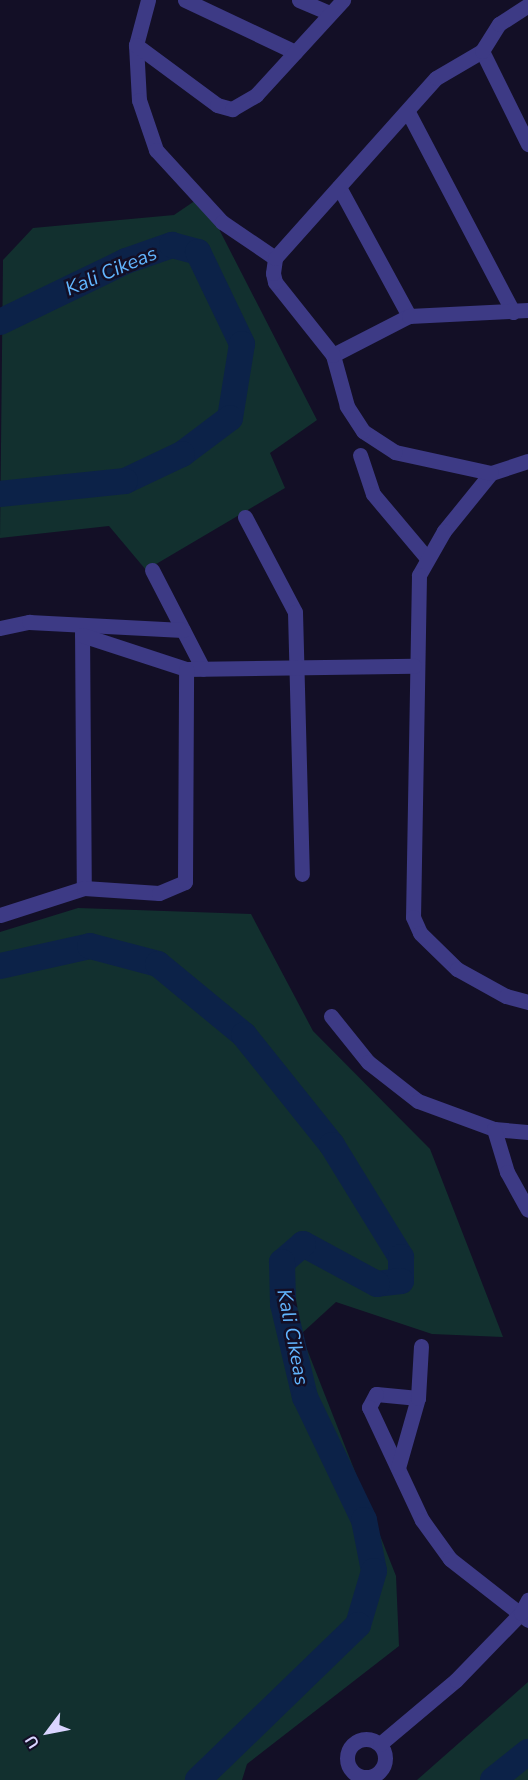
<!DOCTYPE html>
<html>
<head>
<meta charset="utf-8">
<style>
	body { margin:0 }
	#map { position:relative; width:528px; height:1780px; overflow:hidden; background:#130f26; font-family:"Nunito Sans",sans-serif }
	div>[style] { position:absolute }
	.green>* { inset:0; background:#12302f }
	.river>* { height:26px; margin:-13px; padding:0 13px; transform-origin:13px; border-radius:13px; background:#0c2248 }
	.minor>* { height:15px; margin:-7.5px; padding:0 7.5px; transform-origin:7.5px; border-radius:7.5px; background:#3d3a85 }
	.minor>.ring { margin:-7.5px; padding:0; box-sizing:content-box; background:none; border:15px solid #3d3a85; border-radius:50% }
	span { translate:-50% -50%; white-space:nowrap; text-align:center; line-height:1.15; -webkit-text-stroke:5px #130f26; paint-order:stroke }
	.water-label { font-size:20px; color:#62b6ff; font-style:italic }
	.north { position:absolute; left:18px; top:1702px; width:60px; height:60px; -webkit-text-stroke:4px #130f26; paint-order:stroke; rotate:238deg; font-size:16px; font-weight:700; line-height:24px; text-align:center; color:#d9d4ff }
	.north::after { content:''; display:block; margin:auto; width:21px; height:27px; background:#d9d4ff; clip-path:polygon(50% 0,100% 100%,50% 72%,0 100%) }
</style>
</head>
<body>
<div id="map">
	<div class="green">
		<div style="clip-path:polygon(202px 196px,317px 420px,270px 453px,285px 488px,146px 570px,109px 526px,0 538px,3px 260px,33px 228px,174px 215px)"></div>
		<div style="clip-path:polygon(78px 908px,251px 914px,313px 1031px,430px 1149px,503px 1337px,432px 1334px,336px 1302px,301px 1334px,396px 1576px,399px 1646px,247px 1764px,242px 1780px,0 1780px,0 932px)"></div>
		<div style="clip-path:polygon(528px 1682px,528px 1780px,417px 1780px)"></div>
	</div>
	<div class="river">
		<div style="left:0;top:322px;width:140px;rotate:-25.8deg"></div>
		<div style="left:126px;top:261px;width:49px;rotate:-19.2deg"></div>
		<div style="left:172px;top:245px;width:27px;rotate:15deg"></div>
		<div style="left:198px;top:252px;width:102px;rotate:64.4deg"></div>
		<div style="left:242px;top:344px;width:75px;rotate:99.2deg"></div>
		<div style="left:230px;top:418px;width:60px;rotate:143.1deg"></div>
		<div style="left:182px;top:454px;width:63px;rotate:154.7deg"></div>
		<div style="left:125px;top:481px;width:126px;rotate:174.1deg"></div>
		<div style="left:0;top:966px;width:92px;rotate:-12.5deg"></div>
		<div style="left:90px;top:946px;width:70px;rotate:14.8deg"></div>
		<div style="left:158px;top:964px;width:112px;rotate:39.5deg"></div>
		<div style="left:244px;top:1035px;width:141px;rotate:51.3deg"></div>
		<div style="left:332px;top:1145px;width:132px;rotate:58.4deg"></div>
		<div style="left:401px;top:1257px;width:24px;rotate:90deg"></div>
		<div style="left:401px;top:1281px;width:24px;rotate:173deg"></div>
		<div style="left:377px;top:1284px;width:84px;rotate:-151.6deg"></div>
		<div style="left:303px;top:1244px;width:28px;rotate:139deg"></div>
		<div style="left:282px;top:1262px;width:42px;rotate:88.6deg"></div>
		<div style="left:283px;top:1304px;width:96px;rotate:76.7deg"></div>
		<div style="left:305px;top:1397px;width:136px;rotate:64.4deg"></div>
		<div style="left:364px;top:1520px;width:52px;rotate:78.9deg"></div>
		<div style="left:374px;top:1571px;width:56px;rotate:106.5deg"></div>
		<div style="left:358px;top:1625px;width:223px;rotate:135.9deg"></div>
		<div style="left:493px;top:1780px;width:45px;rotate:-38.7deg"></div>
	</div>
	<div class="minor">
		<div style="left:148px;top:0;width:47px;rotate:104.9deg"></div>
		<div style="left:136px;top:45px;width:55px;rotate:86.9deg"></div>
		<div style="left:139px;top:100px;width:53px;rotate:71.2deg"></div>
		<div style="left:156px;top:150px;width:98px;rotate:47.5deg"></div>
		<div style="left:222px;top:222px;width:64px;rotate:34.2deg"></div>
		<div style="left:185px;top:0;width:122px;rotate:25.3deg"></div>
		<div style="left:299px;top:0;width:34px;rotate:23deg"></div>
		<div style="left:136px;top:45px;width:101px;rotate:36.5deg"></div>
		<div style="left:217px;top:105px;width:16px;rotate:15deg"></div>
		<div style="left:232px;top:109px;width:28px;rotate:-30deg"></div>
		<div style="left:256px;top:95px;width:129px;rotate:-47.5deg"></div>
		<div style="left:482px;top:51px;width:104px;rotate:63.7deg"></div>
		<div style="left:408px;top:112px;width:226px;rotate:62.3deg"></div>
		<div style="left:339px;top:187px;width:147px;rotate:61.5deg"></div>
		<div style="left:333px;top:355px;width:85px;rotate:-27.2deg"></div>
		<div style="left:409px;top:316px;width:119px;rotate:-2.9deg"></div>
		<div style="left:360px;top:455px;width:41px;rotate:71.6deg"></div>
		<div style="left:373px;top:494px;width:82px;rotate:49.9deg"></div>
		<div style="left:528px;top:461px;width:39px;rotate:162deg"></div>
		<div style="left:491px;top:473px;width:75px;rotate:129deg"></div>
		<div style="left:444px;top:531px;width:51px;rotate:119.6deg"></div>
		<div style="left:419px;top:575px;width:342px;rotate:91deg"></div>
		<div style="left:413px;top:917px;width:17px;rotate:66deg"></div>
		<div style="left:420px;top:933px;width:52px;rotate:44.2deg"></div>
		<div style="left:457px;top:969px;width:56px;rotate:28.9deg"></div>
		<div style="left:506px;top:996px;width:23px;rotate:15deg"></div>
		<div style="left:491px;top:473px;width:98px;rotate:-167.7deg"></div>
		<div style="left:395px;top:452px;width:38px;rotate:-147deg"></div>
		<div style="left:363px;top:431px;width:30px;rotate:-123deg"></div>
		<div style="left:347px;top:406px;width:53px;rotate:-105.4deg"></div>
		<div style="left:333px;top:355px;width:93px;rotate:-128.5deg"></div>
		<div style="left:275px;top:282px;width:9px;rotate:-103deg"></div>
		<div style="left:273px;top:273px;width:15px;rotate:-82deg"></div>
		<div style="left:275px;top:258px;width:241px;rotate:-48.2deg"></div>
		<div style="left:436px;top:78px;width:53px;rotate:-30.4deg"></div>
		<div style="left:482px;top:51px;width:32px;rotate:-58deg"></div>
		<div style="left:499px;top:24px;width:35px;rotate:-33deg"></div>
		<div style="left:245px;top:517px;width:107px;rotate:62.2deg"></div>
		<div style="left:295px;top:612px;width:262px;rotate:88.5deg"></div>
		<div style="left:152px;top:570px;width:111px;rotate:62.7deg"></div>
		<div style="left:82px;top:627px;width:261px;rotate:89.6deg"></div>
		<div style="left:0;top:628px;width:30px;rotate:-12deg"></div>
		<div style="left:29px;top:622px;width:154px;rotate:3deg"></div>
		<div style="left:82px;top:635px;width:109px;rotate:18.1deg"></div>
		<div style="left:186px;top:669px;width:228px;rotate:-0.8deg"></div>
		<div style="left:0;top:915px;width:88px;rotate:-17.8deg"></div>
		<div style="left:84px;top:888px;width:75px;rotate:3.8deg"></div>
		<div style="left:159px;top:893px;width:28px;rotate:-23deg"></div>
		<div style="left:185px;top:882px;width:213px;rotate:-89.7deg"></div>
		<div style="left:331px;top:1016px;width:59px;rotate:51.2deg"></div>
		<div style="left:368px;top:1062px;width:63px;rotate:38deg"></div>
		<div style="left:418px;top:1101px;width:81px;rotate:20.2deg"></div>
		<div style="left:494px;top:1129px;width:34px;rotate:5deg"></div>
		<div style="left:494px;top:1129px;width:45px;rotate:73.2deg"></div>
		<div style="left:507px;top:1172px;width:43px;rotate:61.1deg"></div>
		<div style="left:418px;top:1398px;width:42px;rotate:-174.6deg"></div>
		<div style="left:376px;top:1394px;width:15px;rotate:118deg"></div>
		<div style="left:369px;top:1407px;width:125px;rotate:64.9deg"></div>
		<div style="left:422px;top:1520px;width:48px;rotate:54.3deg"></div>
		<div style="left:450px;top:1559px;width:99px;rotate:38deg"></div>
		<div style="left:398px;top:1468px;width:73px;rotate:-74.1deg"></div>
		<div style="left:418px;top:1398px;width:52px;rotate:-86.7deg"></div>
		<div class="ring" style="left:347px;top:1739px;width:23px;height:23px"></div>
		<div style="left:380px;top:1744px;width:99px;rotate:-40.1deg"></div>
		<div style="left:456px;top:1680px;width:93px;rotate:-45.9deg"></div>
		<div style="left:521px;top:1613px;width:15px;rotate:-62deg"></div>
	</div>
	<div class="water-label">
		<span style="left:111px;top:271px;rotate:-23deg">Kali Cikeas</span>
		<span style="left:293px;top:1337px;rotate:79deg">Kali Cikeas</span>
	</div>
	<div class="north">U</div>
</div>
</body>
</html>
